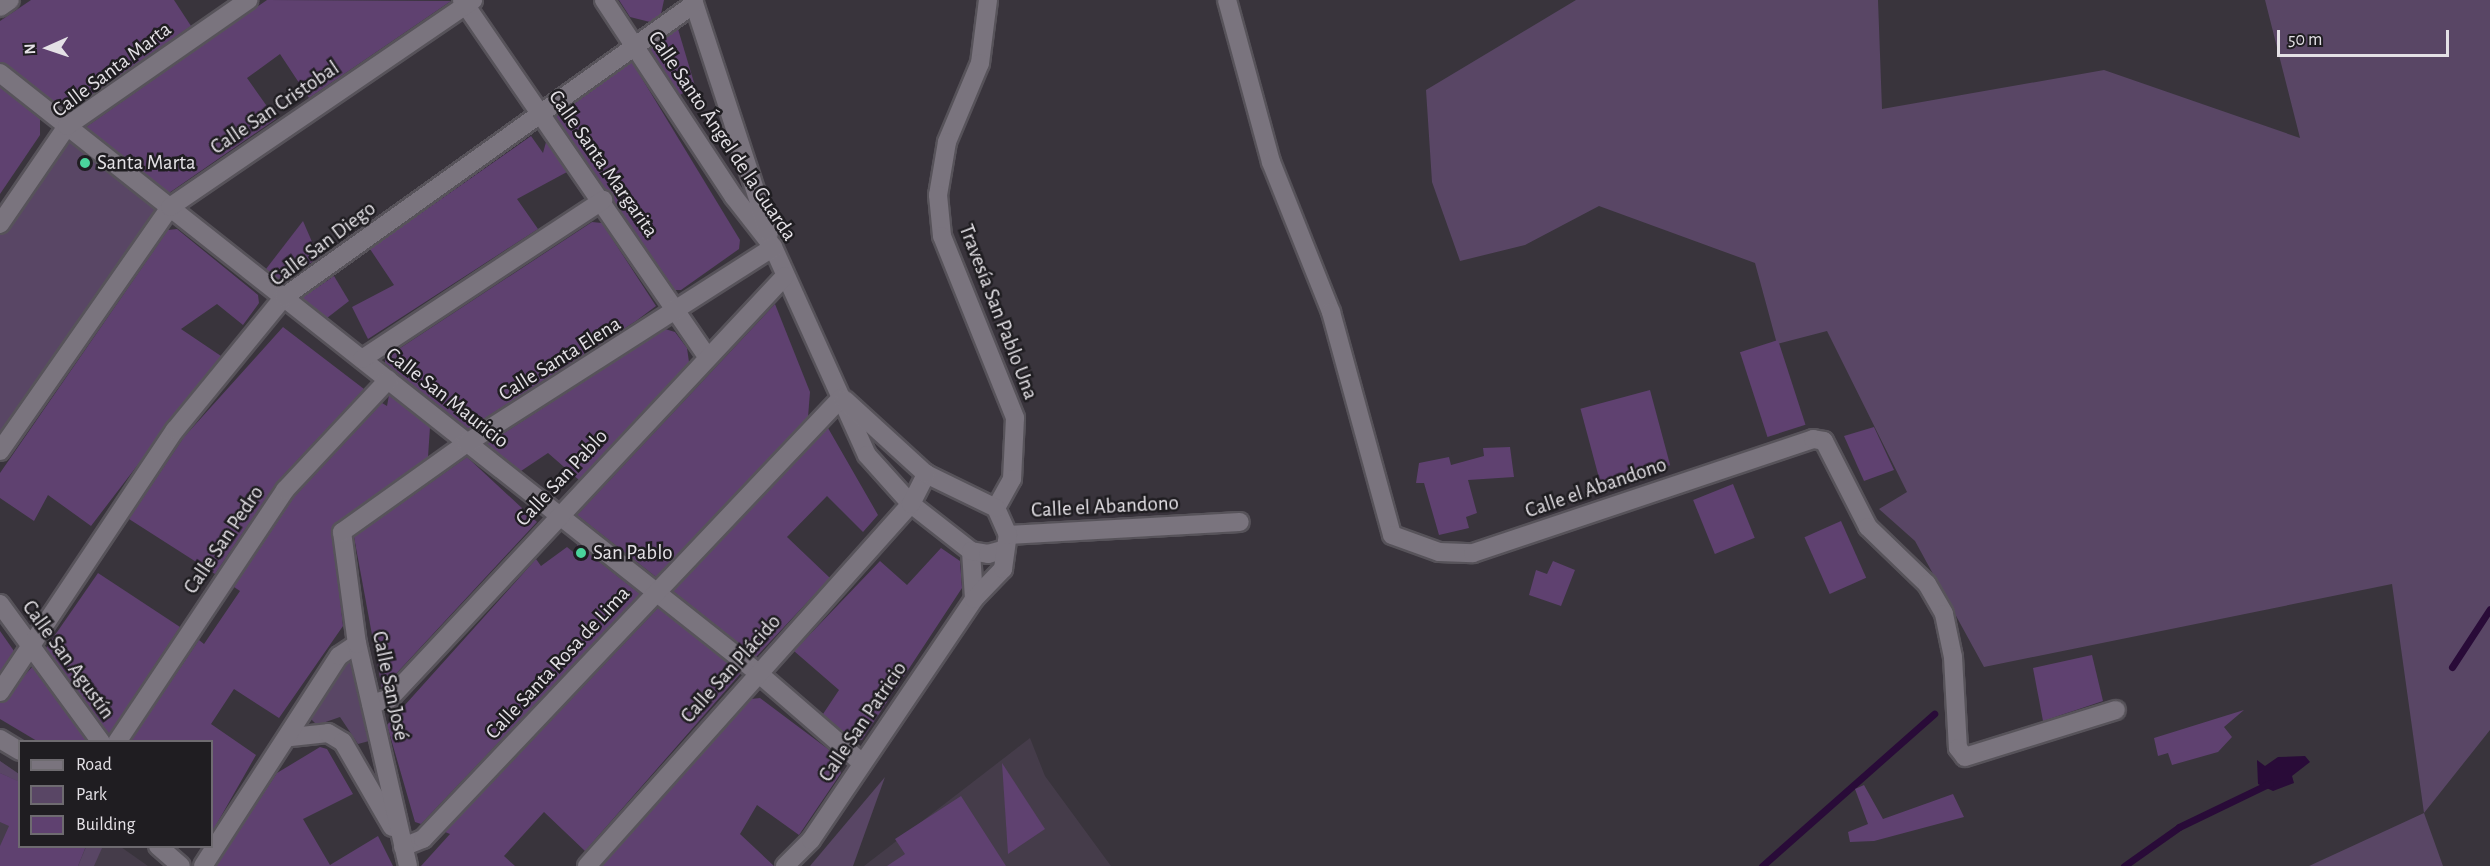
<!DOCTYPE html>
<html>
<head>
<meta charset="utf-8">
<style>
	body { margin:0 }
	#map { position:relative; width:2490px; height:866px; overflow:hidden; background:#39343c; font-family:"Alegreya Sans",sans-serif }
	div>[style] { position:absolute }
	.built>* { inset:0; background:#453c4a }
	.green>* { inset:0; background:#594665 }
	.water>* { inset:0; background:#290b38 }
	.stream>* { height:7px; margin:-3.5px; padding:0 3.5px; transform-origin:3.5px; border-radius:3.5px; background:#290b38 }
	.building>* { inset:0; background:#5f4170; transform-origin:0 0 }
	.roads { filter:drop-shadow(2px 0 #57535a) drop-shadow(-2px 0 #57535a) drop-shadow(0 2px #57535a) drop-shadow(0 -2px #57535a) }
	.minor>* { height:18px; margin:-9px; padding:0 9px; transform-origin:9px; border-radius:9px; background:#7a747e }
	.dots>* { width:16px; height:16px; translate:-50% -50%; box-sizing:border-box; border:3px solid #1f1d21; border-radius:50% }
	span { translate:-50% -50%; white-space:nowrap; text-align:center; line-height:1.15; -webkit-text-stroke:5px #1f1d21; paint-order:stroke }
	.street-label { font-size:21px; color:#e4e1e6 }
	.poi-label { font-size:21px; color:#e4e1e6 }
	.left { translate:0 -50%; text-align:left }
	.legend { position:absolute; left:18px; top:740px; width:195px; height:108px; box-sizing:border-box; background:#1f1d21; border:2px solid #6e6b70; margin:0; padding:8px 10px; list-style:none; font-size:18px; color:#e4e1e6 }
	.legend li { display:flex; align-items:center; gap:12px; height:30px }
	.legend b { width:30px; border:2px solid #6e6b70 }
	.north { position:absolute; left:18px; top:18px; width:60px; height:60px; -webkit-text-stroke:4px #1f1d21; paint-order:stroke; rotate:267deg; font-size:16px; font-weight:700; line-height:24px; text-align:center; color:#e4e1e6 }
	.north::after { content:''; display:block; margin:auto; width:21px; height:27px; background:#e4e1e6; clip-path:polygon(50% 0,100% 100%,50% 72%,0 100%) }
	.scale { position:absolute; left:2277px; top:30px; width:172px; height:27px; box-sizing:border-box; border:3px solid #e4e1e6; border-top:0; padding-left:8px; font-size:18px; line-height:21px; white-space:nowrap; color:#e4e1e6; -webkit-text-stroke:4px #1f1d21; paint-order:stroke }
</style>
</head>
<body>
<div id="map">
	<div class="built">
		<div style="clip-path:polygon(1030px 738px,1045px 776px,1111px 866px,864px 866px)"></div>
		<div style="clip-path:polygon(0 761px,19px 774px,20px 846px,121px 847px,148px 866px,0 866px)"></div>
	</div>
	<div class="green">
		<div style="clip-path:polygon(1576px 0,1878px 0,1882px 109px,2104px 70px,2300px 138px,2265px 0,2490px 0,2490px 730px,2424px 813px,2443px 866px,2309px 866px,2424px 813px,2392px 584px,1984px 667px,1915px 541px,1879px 509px,1907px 492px,1827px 331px,1777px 344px,1755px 263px,1599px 206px,1525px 245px,1460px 261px,1432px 182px,1426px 90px)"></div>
		<div style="clip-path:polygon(67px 126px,170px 207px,0 451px,0 224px)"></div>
		<div style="clip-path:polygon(350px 662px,369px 741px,358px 744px,340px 717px,317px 725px,310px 718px,342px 664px)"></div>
		<div style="clip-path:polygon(0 761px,19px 774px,19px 782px,0 773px)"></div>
		<div style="clip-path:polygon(885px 777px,853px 866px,810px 866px)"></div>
		<div style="clip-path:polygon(86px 847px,102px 848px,94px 866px,78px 866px)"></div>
	</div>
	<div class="water">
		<div style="clip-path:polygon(2305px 756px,2310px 762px,2292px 776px,2294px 783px,2273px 791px,2258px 784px,2257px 760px,2265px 766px,2278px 757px)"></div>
	</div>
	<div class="stream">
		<div style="left:2452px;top:667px;width:69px;rotate:-56.8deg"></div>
		<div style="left:1762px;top:866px;width:230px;rotate:-41.5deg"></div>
		<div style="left:2124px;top:866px;width:67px;rotate:-35.3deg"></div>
		<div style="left:2179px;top:827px;width:101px;rotate:-25.8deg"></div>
	</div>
	<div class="building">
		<div style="clip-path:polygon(31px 0,174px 0,191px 26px,76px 106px,60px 106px,0 62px,0 21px)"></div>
		<div style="clip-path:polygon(267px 0,451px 1px,309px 98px,280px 54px,247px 78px,276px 119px,169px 193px,86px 127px)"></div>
		<div style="clip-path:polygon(619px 0,664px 0,661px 14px,650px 22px,630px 17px)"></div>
		<div style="clip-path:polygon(678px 29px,695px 86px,680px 95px,650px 49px)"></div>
		<div style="clip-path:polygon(632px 62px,740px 240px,739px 249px,681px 290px,675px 290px,556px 117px)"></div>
		<div style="clip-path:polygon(0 87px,40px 119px,40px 135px,0 194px)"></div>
		<div style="clip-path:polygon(531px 136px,543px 153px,546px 142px,567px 172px,517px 199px,538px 229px,368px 339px,352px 307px,394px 285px,370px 249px)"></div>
		<div style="clip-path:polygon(303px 221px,319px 258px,281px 281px,266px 269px)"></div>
		<div style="clip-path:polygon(592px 222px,602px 223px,656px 306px,636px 321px,468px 429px,385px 363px,385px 358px)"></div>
		<div style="clip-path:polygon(177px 229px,258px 295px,259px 303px,243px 325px,217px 304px,181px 329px,221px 356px,91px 526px,48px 495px,34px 521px,0 498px,0 473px,168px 230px)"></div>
		<div style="clip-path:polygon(334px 276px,349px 301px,327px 318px,302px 298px)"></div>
		<div style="clip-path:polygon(775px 304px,810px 392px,808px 417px,656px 577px,577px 515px)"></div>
		<div style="clip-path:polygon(283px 327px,364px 389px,277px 482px,215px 574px,129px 519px,184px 437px)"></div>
		<div style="clip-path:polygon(665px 329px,675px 332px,687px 348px,689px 362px,579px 480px,548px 453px,521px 471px,487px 444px)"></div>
		<div style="left:1778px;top:340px;width:89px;height:40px;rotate:72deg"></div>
		<div style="left:1650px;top:390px;width:78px;height:72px;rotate:75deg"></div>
		<div style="clip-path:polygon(389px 395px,430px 427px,428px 457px,332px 527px,343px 626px,279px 718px,234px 689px,211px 724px,256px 755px,212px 832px,212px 741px,131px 741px,199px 640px,204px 644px,240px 591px,234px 587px,294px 497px,382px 403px,387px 406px)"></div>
		<div style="clip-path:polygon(1874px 427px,1894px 470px,1864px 481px,1844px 436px)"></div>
		<div style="clip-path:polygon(828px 428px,878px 515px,863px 532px,827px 496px,787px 537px,830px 578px,756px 657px,673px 591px)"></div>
		<div style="clip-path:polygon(1510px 447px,1514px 477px,1468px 480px,1477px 513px,1466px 517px,1469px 528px,1439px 535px,1424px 483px,1416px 483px,1419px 463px,1449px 457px,1451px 465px,1484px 456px,1483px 448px)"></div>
		<div style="clip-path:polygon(467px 457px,537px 522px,382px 689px,354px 537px)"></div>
		<div style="left:1733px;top:484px;width:58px;height:43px;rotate:68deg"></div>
		<div style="left:1841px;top:521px;width:62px;height:40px;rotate:66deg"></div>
		<div style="clip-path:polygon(577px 544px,640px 594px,421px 824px,415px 822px,387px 725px,536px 559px,541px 566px,567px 547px,578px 556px)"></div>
		<div style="clip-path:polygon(941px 548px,960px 561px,962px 588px,862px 740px,854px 741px,823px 714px,839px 690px,794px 651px,880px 561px,907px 585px)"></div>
		<div style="clip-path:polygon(1553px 561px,1575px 570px,1561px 606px,1529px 595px,1536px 570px,1547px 574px)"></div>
		<div style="clip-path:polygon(98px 573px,180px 627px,109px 734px,46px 648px)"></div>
		<div style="clip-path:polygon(658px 608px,741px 673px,585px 851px,544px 812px,504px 856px,515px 866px,421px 866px,450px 834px,445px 832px)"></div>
		<div style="clip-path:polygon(0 631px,14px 651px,0 672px)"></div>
		<div style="clip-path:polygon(2092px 655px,2103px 701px,2043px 721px,2033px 668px)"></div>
		<div style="clip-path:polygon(32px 667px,87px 741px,37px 741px,0 719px,0 703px)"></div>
		<div style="clip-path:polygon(760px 698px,832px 752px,841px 773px,799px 835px,757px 805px,740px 834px,774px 866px,602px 866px,751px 699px)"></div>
		<div style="clip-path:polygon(2244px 710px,2224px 727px,2232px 737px,2218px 752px,2172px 765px,2168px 753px,2158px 756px,2154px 738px)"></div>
		<div style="clip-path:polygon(320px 747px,327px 749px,353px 794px,303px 819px,330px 865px,378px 836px,393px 866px,216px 866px,277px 773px)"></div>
		<div style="clip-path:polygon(1002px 763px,1045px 829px,1008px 854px)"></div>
		<div style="clip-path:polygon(0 773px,20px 782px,20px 846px,86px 846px,78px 866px,0 866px,0 846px,9px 826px,0 822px)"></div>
		<div style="clip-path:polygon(1864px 785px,1883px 819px,1953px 794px,1964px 817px,1874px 841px,1850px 842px,1848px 832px,1868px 824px,1855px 789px)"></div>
		<div style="clip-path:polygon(961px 796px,1006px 866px,887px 866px,905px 854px,895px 839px)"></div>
	</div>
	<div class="roads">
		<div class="minor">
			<div style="left:462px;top:0;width:431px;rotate:55.5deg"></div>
			<div style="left:604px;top:0;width:236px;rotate:56.6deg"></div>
			<div style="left:734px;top:197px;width:63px;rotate:52deg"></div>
			<div style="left:773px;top:247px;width:228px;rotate:65.7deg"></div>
			<div style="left:867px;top:455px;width:66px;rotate:48.1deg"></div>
			<div style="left:911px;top:504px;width:76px;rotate:38.1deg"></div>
			<div style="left:971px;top:551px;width:48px;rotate:86.4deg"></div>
			<div style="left:693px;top:0;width:245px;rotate:71.9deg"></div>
			<div style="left:988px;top:0;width:64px;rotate:97.2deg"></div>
			<div style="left:980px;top:63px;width:86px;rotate:112.7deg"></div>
			<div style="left:947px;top:142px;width:54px;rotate:99.6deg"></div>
			<div style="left:938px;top:195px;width:41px;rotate:84.4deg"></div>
			<div style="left:942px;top:236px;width:196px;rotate:68.1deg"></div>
			<div style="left:1015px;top:418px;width:61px;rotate:92.8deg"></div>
			<div style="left:1012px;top:479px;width:33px;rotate:119deg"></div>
			<div style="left:1227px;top:0;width:168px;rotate:74.8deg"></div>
			<div style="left:1271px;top:162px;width:162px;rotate:68.2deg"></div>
			<div style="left:1331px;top:312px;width:231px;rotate:74.7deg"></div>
			<div style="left:1392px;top:535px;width:50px;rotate:19.9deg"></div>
			<div style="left:1439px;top:552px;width:34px;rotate:2deg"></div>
			<div style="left:1473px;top:553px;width:359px;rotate:-18.5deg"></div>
			<div style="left:1813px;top:439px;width:11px;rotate:10deg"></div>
			<div style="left:1824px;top:441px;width:97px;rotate:62.9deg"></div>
			<div style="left:1868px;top:527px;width:82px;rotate:44deg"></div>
			<div style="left:1927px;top:584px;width:34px;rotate:60deg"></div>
			<div style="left:1944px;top:614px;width:44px;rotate:78.2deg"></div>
			<div style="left:1953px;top:657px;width:91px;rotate:86.9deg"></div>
			<div style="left:1958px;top:748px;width:11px;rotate:52deg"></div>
			<div style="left:1965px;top:757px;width:158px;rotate:-17.3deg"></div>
			<div style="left:0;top:7px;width:12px;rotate:-35deg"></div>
			<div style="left:0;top:73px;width:965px;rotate:38.35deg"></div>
			<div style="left:757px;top:672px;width:139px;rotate:40.9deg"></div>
			<div style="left:0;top:224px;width:119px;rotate:-55.6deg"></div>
			<div style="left:67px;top:126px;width:221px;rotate:-34.8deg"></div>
			<div style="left:362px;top:359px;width:289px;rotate:-33.4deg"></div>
			<div style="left:0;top:451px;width:297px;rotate:-55.1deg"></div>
			<div style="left:170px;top:207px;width:367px;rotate:-34.3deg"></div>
			<div style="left:1008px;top:535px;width:232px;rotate:-3.2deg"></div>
			<div style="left:971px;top:551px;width:17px;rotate:10deg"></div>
			<div style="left:988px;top:554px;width:18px;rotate:-16deg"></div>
			<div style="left:0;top:604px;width:171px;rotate:53.8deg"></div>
			<div style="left:0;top:692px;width:315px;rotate:-56.3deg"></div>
			<div style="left:175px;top:430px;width:172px;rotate:-50.7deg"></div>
			<div style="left:284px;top:297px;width:504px;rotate:-35.55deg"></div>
			<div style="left:371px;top:704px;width:19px;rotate:-16deg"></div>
			<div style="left:389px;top:699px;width:579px;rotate:-46.89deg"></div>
			<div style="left:291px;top:737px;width:37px;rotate:-6deg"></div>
			<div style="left:328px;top:733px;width:17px;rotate:31deg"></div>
			<div style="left:343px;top:742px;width:98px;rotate:60deg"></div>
			<div style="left:0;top:739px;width:23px;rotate:31deg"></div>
			<div style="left:117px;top:742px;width:303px;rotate:-56.3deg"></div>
			<div style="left:285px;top:490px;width:151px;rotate:-46.9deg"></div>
			<div style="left:158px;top:846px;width:30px;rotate:41deg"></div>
			<div style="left:403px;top:847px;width:22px;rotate:-22deg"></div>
			<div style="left:423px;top:839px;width:608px;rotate:-46.53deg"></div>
			<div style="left:203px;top:866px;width:250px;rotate:-57.1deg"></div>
			<div style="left:339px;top:656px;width:22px;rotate:-34deg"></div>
			<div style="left:408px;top:866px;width:228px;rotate:-102.9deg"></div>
			<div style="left:357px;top:644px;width:113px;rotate:-97.6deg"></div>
			<div style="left:342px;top:532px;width:153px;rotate:-35.5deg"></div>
			<div style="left:467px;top:443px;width:363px;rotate:-32.6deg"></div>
			<div style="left:587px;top:866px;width:486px;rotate:-48.2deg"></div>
			<div style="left:911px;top:504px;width:34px;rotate:-63deg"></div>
			<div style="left:785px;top:866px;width:37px;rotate:-45deg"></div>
			<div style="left:811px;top:840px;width:291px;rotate:-55.9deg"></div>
			<div style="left:974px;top:599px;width:42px;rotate:-46deg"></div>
			<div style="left:1003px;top:569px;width:34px;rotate:-82deg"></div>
			<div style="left:1008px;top:535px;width:30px;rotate:-114deg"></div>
			<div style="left:996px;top:508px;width:78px;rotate:-154.1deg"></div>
			<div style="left:926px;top:474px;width:110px;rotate:-137.6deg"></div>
		</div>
	</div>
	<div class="dots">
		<div style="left:85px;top:163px;background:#4ad49c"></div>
		<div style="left:581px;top:553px;background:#4ad49c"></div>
	</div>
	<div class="street-label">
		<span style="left:112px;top:70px;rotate:-37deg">Calle Santa Marta</span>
		<span style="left:275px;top:108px;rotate:-34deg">Calle San Cristobal</span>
		<span style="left:722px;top:136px;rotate:56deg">Calle Santo Ángel de la Guarda</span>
		<span style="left:603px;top:164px;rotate:55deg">Calle Santa Margarita</span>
		<span style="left:323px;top:244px;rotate:-37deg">Calle San Diego</span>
		<span style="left:998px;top:312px;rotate:69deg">Travesía San Pablo Una</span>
		<span style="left:560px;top:359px;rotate:-32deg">Calle Santa Elena</span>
		<span style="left:447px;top:398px;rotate:38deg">Calle San Mauricio</span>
		<span style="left:562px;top:478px;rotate:-47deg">Calle San Pablo</span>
		<span style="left:1596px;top:488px;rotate:-19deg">Calle el Abandono</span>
		<span style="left:1105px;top:507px;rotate:-3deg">Calle el Abandono</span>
		<span style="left:224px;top:540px;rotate:-56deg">Calle San Pedro</span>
		<span style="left:68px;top:660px;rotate:54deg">Calle San Agustín</span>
		<span style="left:558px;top:663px;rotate:-47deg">Calle Santa Rosa de Lima</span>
		<span style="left:731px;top:669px;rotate:-48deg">Calle San Plácido</span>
		<span style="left:390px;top:686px;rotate:78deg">Calle San José</span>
		<span style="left:863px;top:722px;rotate:-56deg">Calle San Patricio</span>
	</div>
	<div class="poi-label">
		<span class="left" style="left:97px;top:163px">Santa Marta</span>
		<span class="left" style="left:593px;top:553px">San Pablo</span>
	</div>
	<ul class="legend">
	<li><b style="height:8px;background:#7a747e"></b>Road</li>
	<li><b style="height:16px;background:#594665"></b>Park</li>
	<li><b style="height:16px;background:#5f4170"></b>Building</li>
	</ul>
	<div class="north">N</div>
	<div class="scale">50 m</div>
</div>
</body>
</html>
